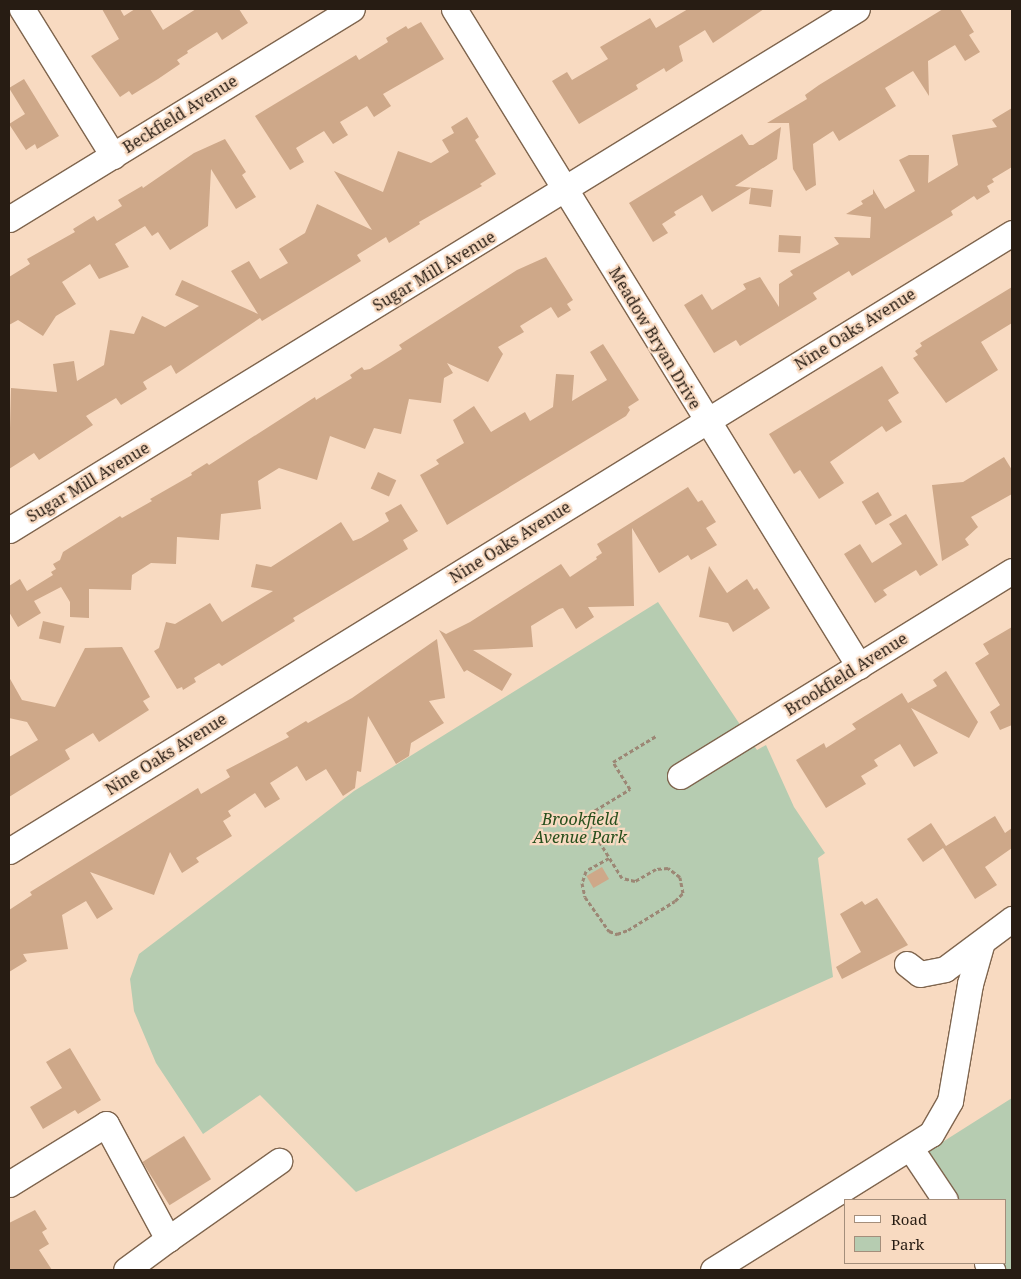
<!DOCTYPE html>
<html>
<head>
<meta charset="utf-8">
<style>
	body { margin:0 }
	#map { position:relative; width:1021px; height:1279px; overflow:hidden; background:#f8dac1; font-family:"Noto Serif",serif }
	div>[style] { position:absolute }
	.green>* { inset:0; background:#b6ccb1 }
	.building>* { inset:0; background:#cea889; transform-origin:0 0 }
	.path>* { height:3px; margin-top:-1.5px; transform-origin:0; background:repeating-linear-gradient(90deg,#9c8775 0 4px,transparent 0 6.5px) }
	.roads { filter:drop-shadow(1px 0 #7f654e) drop-shadow(-1px 0 #7f654e) drop-shadow(0 1px #7f654e) drop-shadow(0 -1px #7f654e) }
	.minor>* { height:25px; margin:-12.5px; padding:0 12.5px; transform-origin:12.5px; border-radius:12.5px; background:#fff }
	span { translate:-50% -50%; white-space:nowrap; text-align:center; line-height:1.15; -webkit-text-stroke:4.5px #f8dac1; paint-order:stroke }
	.street-label { font-size:16px; color:#271c13 }
	.park-label { font-size:16px; color:#274f1c; font-style:italic }
	.frame { position:absolute; inset:0; border:10px solid #271c13; pointer-events:none }
	.legend { position:absolute; left:844px; top:1199px; width:162px; height:65px; box-sizing:border-box; background:#f8dac1; border:1px solid #a48e7b; margin:0; padding:6px 9px; list-style:none; font-size:15px; color:#271c13 }
	.legend li { display:flex; align-items:center; gap:10px; height:25px }
	.legend b { width:25px; border:1px solid #a48e7b }
</style>
</head>
<body>
<div id="map">
	<div class="green">
		<div style="clip-path:polygon(658px 602px,757px 750px,766px 745px,794px 807px,825px 853px,818px 858px,833px 977px,356px 1192px,260px 1095px,203px 1134px,156px 1063px,134px 1011px,130px 979px,139px 954px,354px 791px)"></div>
		<div style="clip-path:polygon(1012px 1098px,1012px 1270px,1002px 1270px,996px 1263px,1005px 1263px,1005px 1200px,954px 1200px,922px 1155px)"></div>
	</div>
	<div class="building">
		<div style="clip-path:polygon(102px 9px,120px 9px,124px 16px,135px 9px,150px 9px,163px 30px,196px 9px,239px 9px,248px 23px,222px 40px,217px 32px,187px 51px,188px 53px,177px 60px,180px 64px,158px 79px,132px 95px,129px 91px,120px 97px,91px 56px,119px 39px)"></div>
		<div style="clip-path:polygon(688px 9px,764px 9px,713px 43px,705px 30px,679px 46px,683px 61px,666px 72px,664px 68px,636px 85px,638px 89px,579px 124px,552px 81px,567px 72px,572px 80px,608px 59px,600px 47px,650px 18px,656px 28px)"></div>
		<div style="clip-path:polygon(943px 9px,960px 9px,974px 32px,969px 35px,980px 52px,965px 61px,955px 45px,928px 61px,929px 96px,913px 71px,885px 88px,896px 106px,839px 141px,833px 131px,813px 144px,816px 185px,806px 191px,793px 169px,789px 123px,767px 123px,807px 99px,805px 95px,819px 85px)"></div>
		<div style="clip-path:polygon(421px 22px,444px 59px,383px 94px,391px 106px,374px 117px,367px 106px,340px 122px,348px 135px,333px 144px,324px 131px,296px 148px,304px 162px,290px 170px,255px 116px,356px 55px,359px 60px,388px 42px,386px 38px,406px 26px,408px 29px)"></div>
		<div style="clip-path:polygon(24px 79px,59px 136px,37px 149px,35px 144px,26px 150px,9px 124px,25px 114px,9px 88px)"></div>
		<div style="clip-path:polygon(1012px 108px,1012px 167px,992px 179px,994px 182px,987px 186px,990px 192px,977px 200px,974px 196px,951px 211px,953px 215px,852px 276px,849px 271px,813px 293px,817px 299px,740px 346px,736px 340px,714px 353px,684px 305px,702px 294px,712px 310px,746px 289px,743px 284px,760px 277px,779px 307px,779px 284px,793px 275px,790px 271px,839px 244px,834px 237px,870px 238px,871px 217px,846px 214px,863px 204px,861px 201px,873px 194px,873px 189px,885px 209px,915px 191px,899px 160px,909px 155px,929px 155px,928px 183px,958px 165px,952px 135px,997px 127px,992px 120px)"></div>
		<div style="clip-path:polygon(467px 117px,479px 137px,475px 140px,496px 174px,480px 184px,482px 186px,419px 222px,420px 224px,389px 243px,386px 237px,357px 255px,361px 261px,262px 321px,260px 318px,176px 374px,171px 365px,143px 382px,147px 389px,121px 405px,116px 398px,86px 416px,93px 425px,39px 460px,34px 453px,9px 469px,11px 388px,57px 392px,53px 364px,74px 361px,77px 381px,104px 365px,110px 330px,134px 334px,142px 316px,165px 327px,199px 306px,175px 295px,182px 280px,258px 314px,231px 271px,249px 261px,260px 279px,288px 263px,279px 249px,305px 233px,317px 204px,372px 230px,334px 171px,383px 192px,398px 151px,431px 163px,449px 152px,442px 140px,454px 133px,451px 127px)"></div>
		<div style="clip-path:polygon(781px 127px,777px 159px,735px 186px,773px 190px,771px 207px,749px 204px,751px 188px,712px 212px,702px 195px,674px 212px,676px 215px,662px 224px,668px 233px,653px 242px,629px 203px,742px 134px,749px 145px,753px 145px)"></div>
		<div style="clip-path:polygon(225px 139px,246px 172px,242px 175px,256px 197px,236px 209px,211px 169px,208px 226px,170px 250px,158px 232px,152px 236px,145px 226px,115px 244px,129px 267px,99px 279px,90px 264px,62px 282px,76px 304px,56px 316px,43px 336px,18px 320px,9px 325px,9px 277px,30px 264px,27px 259px,75px 232px,73px 229px,94px 216px,97px 221px,122px 206px,118px 200px,142px 186px,143px 188px,194px 153px)"></div>
		<div style="left:779px;top:235px;width:22px;height:17px;rotate:3deg"></div>
		<div style="clip-path:polygon(546px 257px,573px 300px,567px 304px,571px 310px,558px 318px,551px 307px,520px 326px,524px 332px,498px 347px,503px 354px,488px 382px,447px 363px,453px 373px,444px 378px,441px 403px,409px 399px,401px 434px,374px 428px,365px 449px,330px 436px,317px 480px,279px 468px,258px 481px,261px 509px,221px 514px,219px 540px,177px 537px,176px 564px,151px 563px,132px 575px,131px 590px,89px 589px,89px 618px,70px 617px,70px 602px,61px 587px,34px 601px,41px 613px,18px 627px,9px 612px,9px 586px,20px 579px,27px 591px,53px 575px,51px 572px,56px 569px,53px 564px,60px 560px,63px 552px,120px 516px,122px 518px,152px 501px,150px 499px,192px 475px,191px 473px,207px 463px,209px 465px,315px 397px,316px 400px,352px 378px,350px 375px,362px 367px,364px 370px,370px 369px,402px 349px,399px 345px,517px 270px)"></div>
		<div style="clip-path:polygon(1012px 287px,1012px 323px,981px 342px,998px 370px,946px 403px,913px 358px,918px 355px,915px 351px,922px 346px,920px 343px)"></div>
		<div style="clip-path:polygon(603px 344px,639px 400px,628px 407px,630px 410px,626px 416px,447px 525px,420px 475px,439px 464px,436px 460px,464px 443px,453px 420px,474px 406px,491px 432px,525px 412px,530px 421px,553px 407px,556px 374px,574px 375px,572px 401px,607px 380px,590px 352px)"></div>
		<div style="clip-path:polygon(882px 366px,899px 393px,888px 400px,902px 422px,886px 432px,882px 426px,830px 462px,844px 483px,819px 499px,800px 470px,794px 474px,769px 434px)"></div>
		<div style="clip-path:polygon(1004px 457px,1012px 470px,1012px 494px,971px 517px,978px 527px,965px 539px,969px 545px,942px 561px,932px 485px,963px 482px)"></div>
		<div style="left:378px;top:472px;width:20px;height:18px;rotate:24deg"></div>
		<div style="clip-path:polygon(688px 487px,698px 502px,702px 500px,716px 522px,706px 528px,717px 545px,691px 560px,688px 555px,659px 573px,632px 528px,634px 606px,588px 607px,594px 617px,576px 629px,563px 608px,559px 609px,531px 626px,533px 647px,473px 650px,512px 674px,502px 691px,467px 670px,464px 672px,439px 630px,446px 634px,470px 622px,561px 564px,570px 577px,597px 559px,596px 557px,602px 553px,597px 544px)"></div>
		<div style="left:878px;top:492px;width:27px;height:19px;rotate:59deg"></div>
		<div style="clip-path:polygon(401px 504px,418px 531px,403px 540px,408px 549px,293px 618px,295px 621px,222px 666px,219px 663px,194px 678px,196px 682px,183px 690px,182px 687px,177px 689px,154px 651px,159px 648px,166px 622px,175px 624px,210px 603px,222px 622px,273px 591px,251px 587px,256px 564px,271px 567px,341px 522px,353px 541px,361px 538px,389px 521px,385px 513px)"></div>
		<div style="clip-path:polygon(906px 514px,938px 565px,920px 576px,916px 570px,883px 590px,887px 595px,875px 603px,844px 554px,860px 544px,872px 563px,902px 544px,889px 524px)"></div>
		<div style="clip-path:polygon(709px 566px,727px 593px,747px 579px,754px 590px,757px 588px,770px 608px,733px 632px,728px 623px,699px 617px)"></div>
		<div style="left:43px;top:621px;width:22px;height:18px;rotate:13deg"></div>
		<div style="clip-path:polygon(1012px 627px,1012px 725px,1000px 730px,990px 712px,1000px 705px,975px 663px,989px 654px,983px 644px)"></div>
		<div style="clip-path:polygon(437px 639px,445px 698px,429px 701px,444px 723px,411px 743px,409px 756px,396px 764px,368px 716px,361px 772px,357px 771px,355px 788px,343px 796px,326px 769px,306px 781px,297px 766px,270px 783px,280px 799px,265px 808px,255px 793px,228px 811px,231px 816px,223px 821px,232px 836px,196px 858px,199px 862px,182px 873px,170px 852px,154px 895px,90px 872px,113px 909px,97px 919px,86px 901px,62px 915px,68px 949px,23px 954px,27px 961px,9px 972px,9px 910px,32px 895px,30px 892px,198px 788px,201px 794px,230px 777px,226px 770px,289px 737px,286px 733px,306px 721px,308px 723px,352px 698px)"></div>
		<div style="clip-path:polygon(122px 647px,150px 697px,143px 701px,149px 710px,99px 742px,93px 733px,65px 750px,70px 759px,9px 797px,9px 757px,38px 740px,27px 722px,9px 718px,9px 677px,22px 700px,55px 707px,85px 648px)"></div>
		<div style="clip-path:polygon(946px 671px,978px 722px,969px 738px,911px 708px,938px 753px,914px 767px,900px 744px,874px 760px,878px 766px,861px 776px,866px 784px,826px 808px,796px 760px,824px 743px,826px 748px,856px 729px,852px 724px,902px 693px,908px 703px,937px 686px,933px 680px)"></div>
		<div style="clip-path:polygon(995px 816px,1005px 833px,1012px 828px,1012px 848px,985px 867px,997px 885px,975px 899px,943px 848px,923px 862px,907px 839px,931px 823px,946px 846px)"></div>
		<div style="left:602px;top:867px;width:14px;height:18px;rotate:60deg"></div>
		<div style="clip-path:polygon(877px 898px,908px 945px,842px 979px,836px 967px,861px 952px,840px 914px,862px 901px,865px 905px)"></div>
		<div style="clip-path:polygon(70px 1048px,101px 1100px,78px 1114px,75px 1110px,43px 1129px,30px 1107px,62px 1088px,46px 1062px)"></div>
		<div style="left:184px;top:1136px;width:51px;height:49px;rotate:58deg"></div>
		<div style="clip-path:polygon(35px 1210px,47px 1229px,42px 1232px,49px 1244px,39px 1250px,52px 1270px,9px 1270px,9px 1223px)"></div>
	</div>
	<div class="path">
		<div style="left:609px;top:858px;width:26px;rotate:151deg"></div>
		<div style="left:586px;top:871px;width:13px;rotate:108deg"></div>
		<div style="left:582px;top:883px;width:14px;rotate:78deg"></div>
		<div style="left:585px;top:897px;width:42px;rotate:54.8deg"></div>
		<div style="left:609px;top:931px;width:9px;rotate:21deg"></div>
		<div style="left:617px;top:934px;width:12px;rotate:-20deg"></div>
		<div style="left:628px;top:930px;width:55px;rotate:-31.7deg"></div>
		<div style="left:675px;top:901px;width:11px;rotate:-45deg"></div>
		<div style="left:683px;top:893px;width:16px;rotate:-101deg"></div>
		<div style="left:680px;top:877px;width:15px;rotate:-143deg"></div>
		<div style="left:668px;top:868px;width:12px;rotate:175deg"></div>
		<div style="left:656px;top:869px;width:24px;rotate:150deg"></div>
		<div style="left:635px;top:881px;width:13px;rotate:-167deg"></div>
		<div style="left:622px;top:878px;width:72px;rotate:-121.9deg"></div>
		<div style="left:584px;top:817px;width:54px;rotate:-31.3deg"></div>
		<div style="left:630px;top:789px;width:32px;rotate:-122deg"></div>
		<div style="left:613px;top:762px;width:50px;rotate:-31.2deg"></div>
	</div>
	<div class="roads">
		<div class="minor">
			<div style="left:22px;top:9px;width:173px;rotate:58.2deg"></div>
			<div style="left:454px;top:9px;width:772px;rotate:58.35deg"></div>
			<div style="left:9px;top:219px;width:402px;rotate:-31.5deg"></div>
			<div style="left:9px;top:530px;width:995px;rotate:-31.57deg"></div>
			<div style="left:680px;top:776px;width:390px;rotate:-31.7deg"></div>
			<div style="left:9px;top:851px;width:1178px;rotate:-31.64deg"></div>
			<div style="left:907px;top:964px;width:16px;rotate:38deg"></div>
			<div style="left:920px;top:974px;width:25px;rotate:-11deg"></div>
			<div style="left:945px;top:969px;width:84px;rotate:-36.7deg"></div>
			<div style="left:911px;top:1149px;width:61px;rotate:56.3deg"></div>
			<div style="left:9px;top:1184px;width:114px;rotate:-31.7deg"></div>
			<div style="left:106px;top:1124px;width:131px;rotate:61.7deg"></div>
			<div style="left:168px;top:1239px;width:52px;rotate:143.6deg"></div>
			<div style="left:168px;top:1239px;width:136px;rotate:-35.1deg"></div>
			<div style="left:987px;top:1263px;width:9px;rotate:54deg"></div>
			<div style="left:713px;top:1270px;width:257px;rotate:-32deg"></div>
			<div style="left:931px;top:1134px;width:38px;rotate:-60deg"></div>
			<div style="left:950px;top:1101px;width:119px;rotate:-80.3deg"></div>
			<div style="left:970px;top:984px;width:41px;rotate:-74.2deg"></div>
		</div>
	</div>
	<div class="street-label">
		<span style="left:180px;top:114px;rotate:-32deg">Beckfield Avenue</span>
		<span style="left:434px;top:271px;rotate:-31deg">Sugar Mill Avenue</span>
		<span style="left:855px;top:329px;rotate:-32deg">Nine Oaks Avenue</span>
		<span style="left:655px;top:338px;rotate:59deg">Meadow Bryan Drive</span>
		<span style="left:88px;top:482px;rotate:-31deg">Sugar Mill Avenue</span>
		<span style="left:510px;top:542px;rotate:-32deg">Nine Oaks Avenue</span>
		<span style="left:846px;top:674px;rotate:-32deg">Brookfield Avenue</span>
		<span style="left:166px;top:754px;rotate:-32deg">Nine Oaks Avenue</span>
	</div>
	<div class="park-label">
		<span style="left:580px;top:828px">Brookfield<br>Avenue Park</span>
	</div>
	<div class="frame"></div>
	<ul class="legend">
	<li><b style="height:6px;background:#fff"></b>Road</li>
	<li><b style="height:14px;background:#b6ccb1"></b>Park</li>
	</ul>
</div>
</body>
</html>
